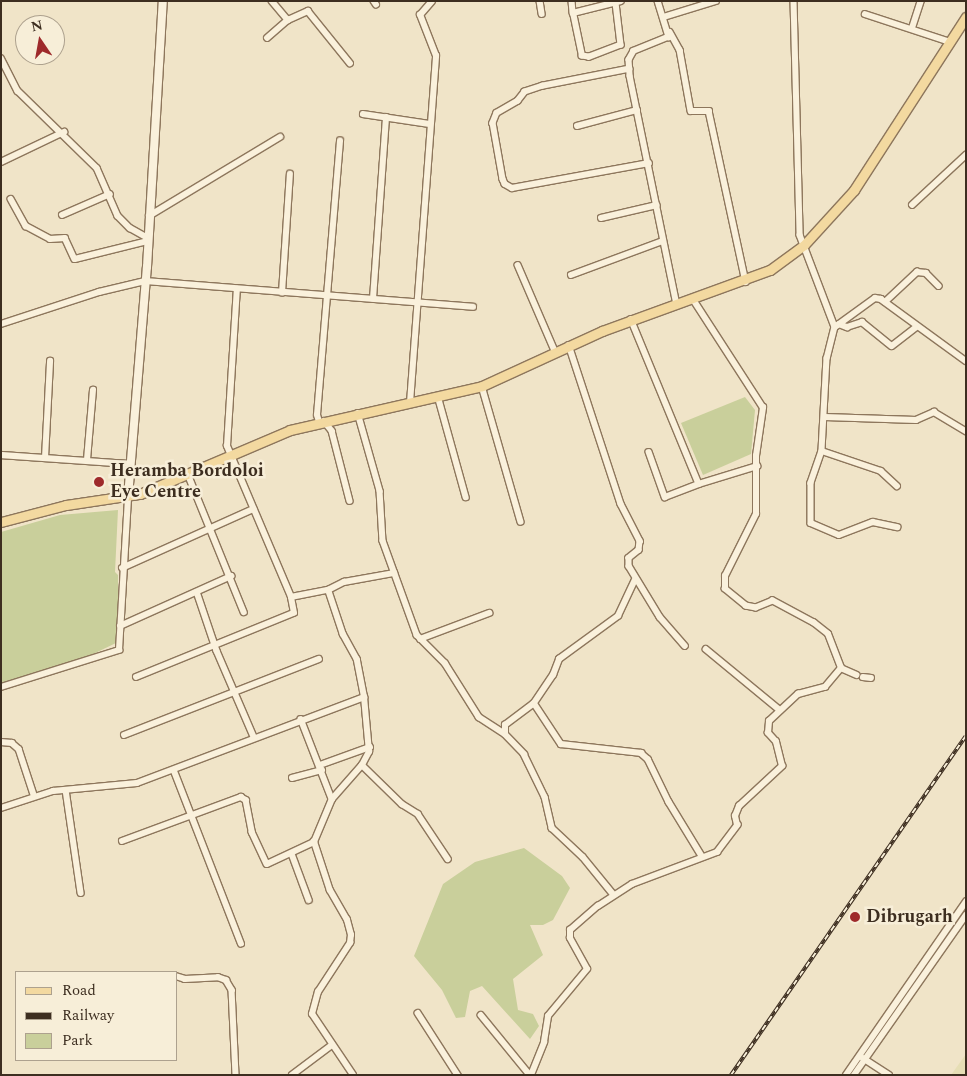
<!DOCTYPE html>
<html>
<head>
<meta charset="utf-8">
<style>
	body { margin:0 }
	#map { position:relative; width:967px; height:1076px; overflow:hidden; background:#f0e4c8; font-family:Spectral,serif }
	div>[style] { position:absolute }
	.farmland>* { inset:0; background:#e6deb5 }
	.green>* { inset:0; background:#c9cf9b }
	.roads { filter:drop-shadow(1px 0 #8d765c) drop-shadow(-1px 0 #8d765c) drop-shadow(0 1px #8d765c) drop-shadow(0 -1px #8d765c) }
	.street>* { height:5.5px; margin:-2.75px; padding:0 2.75px; transform-origin:2.75px; border-radius:2.75px; background:#faf1dc }
	.secondary>* { height:8px; margin:-4px; padding:0 4px; transform-origin:4px; border-radius:4px; background:#faf1dc }
	.primary>* { height:9px; margin:-4.5px; padding:0 4.5px; transform-origin:4.5px; border-radius:4.5px; background:#f3d9a0 }
	.rail>* { height:4px; margin-top:-2px; transform-origin:0; background:repeating-linear-gradient(90deg,#f7eed8 0 5.5px,#3d2e20 0 11px); box-sizing:border-box; border-block:1px solid #3d2e20 }
	.dots>* { width:14px; height:14px; translate:-50% -50%; box-sizing:border-box; border:2px solid #f7eed8; border-radius:50% }
	span { translate:-50% -50%; white-space:nowrap; text-align:center; line-height:1.15; -webkit-text-stroke:5px #f7eed8; paint-order:stroke }
	.poi-label { font-size:18px; color:#3d2e20; font-weight:700 }
	.left { translate:0 -50%; text-align:left }
	.frame { position:absolute; inset:0; border:2px solid #3d2e20; pointer-events:none }
	.legend { position:absolute; left:15px; top:971px; width:162px; height:90px; box-sizing:border-box; background:#f7eed8; border:1px solid #ada18e; margin:0; padding:6px 9px; list-style:none; font-size:15px; color:#3d2e20 }
	.legend li { display:flex; align-items:center; gap:10px; height:25px }
	.legend b { width:25px; border:1px solid #ada18e }
	.north { position:absolute; left:15px; top:15px; width:50px; height:50px; box-sizing:border-box; background:#f7eed8; border:1px solid #ada18e; border-radius:50%; rotate:348deg; font-size:14px; font-weight:700; line-height:20px; text-align:center; color:#3d2e20 }
	.north::after { content:''; display:block; margin:auto; width:18px; height:22px; background:#9e2a2b; clip-path:polygon(50% 0,100% 100%,50% 72%,0 100%) }
</style>
</head>
<body>
<div id="map">
	<div class="farmland">
		<div style="clip-path:polygon(966px 1054px,966px 1075px,951px 1075px)"></div>
	</div>
	<div class="green">
		<div style="clip-path:polygon(745px 397px,755px 410px,751px 454px,703px 475px,681px 423px)"></div>
		<div style="clip-path:polygon(118px 510px,115px 572px,118px 575px,118px 642px,89px 656px,1px 685px,1px 532px,60px 515px)"></div>
		<div style="clip-path:polygon(524px 848px,562px 876px,570px 888px,553px 920px,543px 925px,530px 925px,543px 955px,513px 979px,518px 1010px,533px 1014px,539px 1026px,530px 1039px,482px 986px,470px 991px,465px 1017px,456px 1018px,442px 990px,414px 956px,443px 884px,475px 862px)"></div>
	</div>
	<div class="roads">
		<div class="street">
			<div style="left:272px;top:1px;width:25px;rotate:50deg"></div>
			<div style="left:288px;top:20px;width:22px;rotate:-24deg"></div>
			<div style="left:308px;top:11px;width:67px;rotate:51.1deg"></div>
			<div style="left:374px;top:1px;width:4px;rotate:56deg"></div>
			<div style="left:540px;top:1px;width:13px;rotate:81deg"></div>
			<div style="left:572px;top:1px;width:12px;rotate:85deg"></div>
			<div style="left:658px;top:1px;width:38px;rotate:73deg"></div>
			<div style="left:669px;top:37px;width:38px;rotate:158deg"></div>
			<div style="left:634px;top:51px;width:10px;rotate:119deg"></div>
			<div style="left:629px;top:60px;width:16px;rotate:86deg"></div>
			<div style="left:630px;top:76px;width:234px;rotate:78.4deg"></div>
			<div style="left:794px;top:1px;width:234px;rotate:88.5deg"></div>
			<div style="left:800px;top:235px;width:98px;rotate:69.2deg"></div>
			<div style="left:835px;top:327px;width:49px;rotate:-35.9deg"></div>
			<div style="left:875px;top:298px;width:6px;rotate:9deg"></div>
			<div style="left:881px;top:299px;width:105px;rotate:36.1deg"></div>
			<div style="left:616px;top:3px;width:42px;rotate:83.2deg"></div>
			<div style="left:621px;top:45px;width:34px;rotate:159deg"></div>
			<div style="left:589px;top:57px;width:7px;rotate:-172deg"></div>
			<div style="left:582px;top:56px;width:44px;rotate:-101.8deg"></div>
			<div style="left:573px;top:13px;width:49px;rotate:-14deg"></div>
			<div style="left:865px;top:14px;width:89px;rotate:18.2deg"></div>
			<div style="left:664px;top:17px;width:54px;rotate:-17.1deg"></div>
			<div style="left:912px;top:28px;width:28px;rotate:-72deg"></div>
			<div style="left:670px;top:32px;width:21px;rotate:61deg"></div>
			<div style="left:680px;top:50px;width:62px;rotate:79.8deg"></div>
			<div style="left:691px;top:111px;width:18px"></div>
			<div style="left:709px;top:111px;width:175px;rotate:77.8deg"></div>
			<div style="left:267px;top:38px;width:28px;rotate:-41deg"></div>
			<div style="left:1px;top:58px;width:37px;rotate:63deg"></div>
			<div style="left:18px;top:91px;width:110px;rotate:44.3deg"></div>
			<div style="left:97px;top:168px;width:52px;rotate:66.4deg"></div>
			<div style="left:118px;top:216px;width:17px;rotate:45deg"></div>
			<div style="left:130px;top:228px;width:21px;rotate:29deg"></div>
			<div style="left:630px;top:69px;width:89px;rotate:168.9deg"></div>
			<div style="left:543px;top:86px;width:19px;rotate:162deg"></div>
			<div style="left:525px;top:92px;width:11px;rotate:128deg"></div>
			<div style="left:518px;top:101px;width:24px;rotate:150deg"></div>
			<div style="left:497px;top:113px;width:11px;rotate:112deg"></div>
			<div style="left:493px;top:123px;width:57px;rotate:79.9deg"></div>
			<div style="left:503px;top:179px;width:5px;rotate:68deg"></div>
			<div style="left:505px;top:184px;width:8px;rotate:30deg"></div>
			<div style="left:512px;top:188px;width:139px;rotate:-10.3deg"></div>
			<div style="left:363px;top:114px;width:67px;rotate:8.6deg"></div>
			<div style="left:577px;top:126px;width:62px;rotate:-14.9deg"></div>
			<div style="left:1px;top:162px;width:70px;rotate:-25.5deg"></div>
			<div style="left:11px;top:199px;width:31px;rotate:61deg"></div>
			<div style="left:26px;top:226px;width:27px;rotate:28deg"></div>
			<div style="left:50px;top:239px;width:15px;rotate:-4deg"></div>
			<div style="left:65px;top:238px;width:23px;rotate:65deg"></div>
			<div style="left:75px;top:259px;width:75px;rotate:-13.9deg"></div>
			<div style="left:912px;top:205px;width:74px;rotate:-42.8deg"></div>
			<div style="left:62px;top:215px;width:52px;rotate:-23.6deg"></div>
			<div style="left:149px;top:216px;width:153px;rotate:-31.1deg"></div>
			<div style="left:601px;top:218px;width:57px;rotate:-13.1deg"></div>
			<div style="left:518px;top:265px;width:94px;rotate:66.7deg"></div>
			<div style="left:571px;top:275px;width:98px;rotate:-20.3deg"></div>
			<div style="left:282px;top:293px;width:119px;rotate:-86.2deg"></div>
			<div style="left:373px;top:299px;width:182px;rotate:-85.9deg"></div>
			<div style="left:885px;top:302px;width:44px;rotate:-43.2deg"></div>
			<div style="left:917px;top:272px;width:9px;rotate:6deg"></div>
			<div style="left:926px;top:273px;width:18px;rotate:45deg"></div>
			<div style="left:631px;top:319px;width:178px;rotate:67.6deg"></div>
			<div style="left:699px;top:484px;width:61px;rotate:-17.2deg"></div>
			<div style="left:1px;top:324px;width:103px;rotate:-18.1deg"></div>
			<div style="left:99px;top:292px;width:47px;rotate:-13.4deg"></div>
			<div style="left:145px;top:281px;width:329px;rotate:4.5deg"></div>
			<div style="left:839px;top:324px;width:9px;rotate:21deg"></div>
			<div style="left:847px;top:327px;width:16px;rotate:-18deg"></div>
			<div style="left:862px;top:322px;width:38px;rotate:39deg"></div>
			<div style="left:892px;top:346px;width:31px;rotate:-38deg"></div>
			<div style="left:835px;top:327px;width:32px;rotate:104deg"></div>
			<div style="left:827px;top:358px;width:93px;rotate:93.1deg"></div>
			<div style="left:822px;top:451px;width:34px;rotate:109deg"></div>
			<div style="left:811px;top:483px;width:40px;rotate:90deg"></div>
			<div style="left:811px;top:523px;width:30px;rotate:23deg"></div>
			<div style="left:839px;top:535px;width:36px;rotate:-21deg"></div>
			<div style="left:873px;top:522px;width:25px;rotate:12deg"></div>
			<div style="left:569px;top:345px;width:167px;rotate:71.9deg"></div>
			<div style="left:621px;top:504px;width:42px;rotate:62.8deg"></div>
			<div style="left:640px;top:541px;width:9px;rotate:96deg"></div>
			<div style="left:639px;top:550px;width:13px;rotate:141deg"></div>
			<div style="left:629px;top:558px;width:8px;rotate:90deg"></div>
			<div style="left:629px;top:566px;width:60px;rotate:58.7deg"></div>
			<div style="left:660px;top:617px;width:38px;rotate:49deg"></div>
			<div style="left:482px;top:386px;width:141px;rotate:74deg"></div>
			<div style="left:438px;top:396px;width:105px;rotate:74.5deg"></div>
			<div style="left:410px;top:403px;width:348px;rotate:-85.7deg"></div>
			<div style="left:436px;top:56px;width:44px;rotate:-111.3deg"></div>
			<div style="left:420px;top:15px;width:18px;rotate:-49deg"></div>
			<div style="left:358px;top:413px;width:81px;rotate:74.2deg"></div>
			<div style="left:380px;top:491px;width:50px;rotate:86.6deg"></div>
			<div style="left:383px;top:541px;width:100px;rotate:70.1deg"></div>
			<div style="left:417px;top:635px;width:40px;rotate:45deg"></div>
			<div style="left:445px;top:663px;width:64px;rotate:57.8deg"></div>
			<div style="left:479px;top:717px;width:31px;rotate:33deg"></div>
			<div style="left:505px;top:734px;width:28px;rotate:46deg"></div>
			<div style="left:524px;top:754px;width:48px;rotate:64deg"></div>
			<div style="left:545px;top:797px;width:32px;rotate:77deg"></div>
			<div style="left:552px;top:828px;width:42px;rotate:43.1deg"></div>
			<div style="left:583px;top:857px;width:49px;rotate:50.8deg"></div>
			<div style="left:825px;top:417px;width:91px;rotate:1.9deg"></div>
			<div style="left:916px;top:420px;width:20px;rotate:-24deg"></div>
			<div style="left:934px;top:412px;width:37px;rotate:31deg"></div>
			<div style="left:324px;top:421px;width:13px;rotate:51deg"></div>
			<div style="left:332px;top:431px;width:72px;rotate:75.6deg"></div>
			<div style="left:319px;top:422px;width:7px;rotate:-106deg"></div>
			<div style="left:317px;top:415px;width:275px;rotate:-85.2deg"></div>
			<div style="left:822px;top:451px;width:62px;rotate:18.7deg"></div>
			<div style="left:881px;top:471px;width:22px;rotate:43deg"></div>
			<div style="left:649px;top:452px;width:48px;rotate:70.4deg"></div>
			<div style="left:665px;top:497px;width:36px;rotate:-21deg"></div>
			<div style="left:1px;top:455px;width:129px;rotate:4deg"></div>
			<div style="left:45px;top:458px;width:97px;rotate:-87deg"></div>
			<div style="left:87px;top:460px;width:70px;rotate:-85.1deg"></div>
			<div style="left:188px;top:474px;width:149px;rotate:67.9deg"></div>
			<div style="left:122px;top:568px;width:144px;rotate:-24.2deg"></div>
			<div style="left:197px;top:592px;width:62px;rotate:71.3deg"></div>
			<div style="left:217px;top:651px;width:94px;rotate:66.7deg"></div>
			<div style="left:291px;top:597px;width:38px;rotate:-11deg"></div>
			<div style="left:328px;top:590px;width:18px;rotate:-27deg"></div>
			<div style="left:344px;top:582px;width:51px;rotate:-10.2deg"></div>
			<div style="left:120px;top:626px;width:122px;rotate:-24.2deg"></div>
			<div style="left:420px;top:639px;width:74px;rotate:-20.6deg"></div>
			<div style="left:706px;top:649px;width:96px;rotate:39.5deg"></div>
			<div style="left:841px;top:668px;width:17px;rotate:24deg"></div>
			<div style="left:136px;top:677px;width:170px;rotate:-22.1deg"></div>
			<div style="left:294px;top:613px;width:16px;rotate:-101deg"></div>
			<div style="left:291px;top:597px;width:164px;rotate:-113deg"></div>
			<div style="left:227px;top:446px;width:157px;rotate:-86.4deg"></div>
			<div style="left:863px;top:677px;width:8px;rotate:7deg"></div>
			<div style="left:1px;top:687px;width:124px;rotate:-17.4deg"></div>
			<div style="left:119px;top:650px;width:153px;rotate:-86.6deg"></div>
			<div style="left:534px;top:703px;width:49px;rotate:56.6deg"></div>
			<div style="left:561px;top:744px;width:81px;rotate:6.4deg"></div>
			<div style="left:641px;top:753px;width:9px;rotate:41deg"></div>
			<div style="left:648px;top:759px;width:48px;rotate:64deg"></div>
			<div style="left:669px;top:802px;width:63px;rotate:58.6deg"></div>
			<div style="left:301px;top:719px;width:86px;rotate:68.8deg"></div>
			<div style="left:505px;top:734px;width:9px;rotate:-90deg"></div>
			<div style="left:505px;top:725px;width:36px;rotate:-37deg"></div>
			<div style="left:534px;top:703px;width:34px;rotate:-56deg"></div>
			<div style="left:553px;top:675px;width:17px;rotate:-69deg"></div>
			<div style="left:559px;top:659px;width:73px;rotate:-36.1deg"></div>
			<div style="left:618px;top:616px;width:40px;rotate:-65deg"></div>
			<div style="left:124px;top:735px;width:209px;rotate:-21.3deg"></div>
			<div style="left:1px;top:742px;width:11px;rotate:5deg"></div>
			<div style="left:12px;top:743px;width:9px;rotate:41deg"></div>
			<div style="left:19px;top:749px;width:48px;rotate:71.9deg"></div>
			<div style="left:320px;top:765px;width:53px;rotate:-19.8deg"></div>
			<div style="left:362px;top:765px;width:56px;rotate:44.3deg"></div>
			<div style="left:402px;top:804px;width:19px;rotate:32deg"></div>
			<div style="left:418px;top:814px;width:54px;rotate:56.3deg"></div>
			<div style="left:174px;top:770px;width:186px;rotate:68.8deg"></div>
			<div style="left:292px;top:778px;width:31px;rotate:-15deg"></div>
			<div style="left:66px;top:790px;width:104px;rotate:81.7deg"></div>
			<div style="left:1px;top:808px;width:55px;rotate:-18.1deg"></div>
			<div style="left:53px;top:791px;width:84px;rotate:-5.4deg"></div>
			<div style="left:137px;top:783px;width:243px;rotate:-20.7deg"></div>
			<div style="left:364px;top:697px;width:38px;rotate:-101deg"></div>
			<div style="left:357px;top:660px;width:29px;rotate:-119deg"></div>
			<div style="left:343px;top:635px;width:47px;rotate:-108.4deg"></div>
			<div style="left:122px;top:841px;width:127px;rotate:-20.3deg"></div>
			<div style="left:241px;top:797px;width:6px;rotate:31deg"></div>
			<div style="left:246px;top:800px;width:33px;rotate:79deg"></div>
			<div style="left:252px;top:832px;width:35px;rotate:65deg"></div>
			<div style="left:267px;top:864px;width:52px;rotate:-25.1deg"></div>
			<div style="left:292px;top:854px;width:49px;rotate:69.7deg"></div>
			<div style="left:176px;top:976px;width:9px;rotate:18deg"></div>
			<div style="left:185px;top:979px;width:33px;rotate:-3deg"></div>
			<div style="left:218px;top:977px;width:9px;rotate:21deg"></div>
			<div style="left:226px;top:980px;width:12px;rotate:59deg"></div>
			<div style="left:232px;top:990px;width:85px;rotate:87.3deg"></div>
			<div style="left:418px;top:1013px;width:74px;rotate:57.2deg"></div>
			<div style="left:481px;top:1015px;width:77px;rotate:50.8deg"></div>
			<div style="left:863px;top:1058px;width:31px;rotate:33deg"></div>
			<div style="left:292px;top:1075px;width:50px;rotate:-36.9deg"></div>
			<div style="left:353px;top:1075px;width:73px;rotate:-123.9deg"></div>
			<div style="left:312px;top:1014px;width:23px;rotate:-75deg"></div>
			<div style="left:318px;top:992px;width:59px;rotate:-56.9deg"></div>
			<div style="left:350px;top:943px;width:8px;rotate:-83deg"></div>
			<div style="left:351px;top:935px;width:16px;rotate:-105deg"></div>
			<div style="left:347px;top:920px;width:34px;rotate:-120deg"></div>
			<div style="left:330px;top:891px;width:52px;rotate:-108.1deg"></div>
			<div style="left:314px;top:842px;width:47px;rotate:-67.3deg"></div>
			<div style="left:332px;top:799px;width:45px;rotate:-48.6deg"></div>
			<div style="left:362px;top:765px;width:15px;rotate:-62deg"></div>
			<div style="left:369px;top:752px;width:55px;rotate:-95.2deg"></div>
			<div style="left:531px;top:1075px;width:35px;rotate:-68deg"></div>
			<div style="left:544px;top:1042px;width:26px;rotate:-81deg"></div>
			<div style="left:548px;top:1016px;width:61px;rotate:-50.3deg"></div>
			<div style="left:587px;top:969px;width:35px;rotate:-119deg"></div>
			<div style="left:570px;top:938px;width:8px;rotate:-90deg"></div>
			<div style="left:570px;top:930px;width:37px;rotate:-41deg"></div>
			<div style="left:598px;top:906px;width:40px;rotate:-32.9deg"></div>
			<div style="left:632px;top:884px;width:91px;rotate:-20.6deg"></div>
			<div style="left:717px;top:852px;width:34px;rotate:-53deg"></div>
			<div style="left:737px;top:825px;width:9px;rotate:-103deg"></div>
			<div style="left:735px;top:816px;width:11px;rotate:-68deg"></div>
			<div style="left:739px;top:806px;width:59px;rotate:-42.9deg"></div>
			<div style="left:782px;top:766px;width:25px;rotate:-104deg"></div>
			<div style="left:776px;top:742px;width:12px;rotate:-132deg"></div>
			<div style="left:768px;top:733px;width:12px;rotate:-85deg"></div>
			<div style="left:769px;top:721px;width:40px;rotate:-43deg"></div>
			<div style="left:798px;top:694px;width:28px;rotate:-15deg"></div>
			<div style="left:825px;top:687px;width:25px;rotate:-50deg"></div>
			<div style="left:841px;top:668px;width:36px;rotate:-111deg"></div>
			<div style="left:828px;top:634px;width:18px;rotate:-142deg"></div>
			<div style="left:814px;top:623px;width:47px;rotate:-151.8deg"></div>
			<div style="left:773px;top:601px;width:18px;rotate:158deg"></div>
			<div style="left:756px;top:608px;width:10px;rotate:-169deg"></div>
			<div style="left:746px;top:606px;width:27px;rotate:-141deg"></div>
			<div style="left:725px;top:589px;width:13px;rotate:-90deg"></div>
			<div style="left:725px;top:576px;width:69px;rotate:-63.4deg"></div>
			<div style="left:756px;top:514px;width:58px;rotate:-90deg"></div>
			<div style="left:756px;top:456px;width:49px;rotate:-81.7deg"></div>
			<div style="left:763px;top:408px;width:129px;rotate:-122.9deg"></div>
			<div style="left:846px;top:1075px;width:211px;rotate:-55.3deg"></div>
			<div style="left:854px;top:1075px;width:195px;rotate:-55deg"></div>
		</div>
		<div class="secondary">
			<div style="left:128px;top:497px;width:231px;rotate:-85.3deg"></div>
			<div style="left:147px;top:267px;width:266px;rotate:-86.6deg"></div>
		</div>
		<div class="primary">
			<div style="left:1px;top:522px;width:67px;rotate:-14.7deg"></div>
			<div style="left:66px;top:505px;width:75px;rotate:-8.5deg"></div>
			<div style="left:140px;top:494px;width:163px;rotate:-23.1deg"></div>
			<div style="left:290px;top:430px;width:197px;rotate:-12.9deg"></div>
			<div style="left:482px;top:386px;width:132px;rotate:-24.6deg"></div>
			<div style="left:602px;top:331px;width:179px;rotate:-20deg"></div>
			<div style="left:770px;top:270px;width:42px;rotate:-36.3deg"></div>
			<div style="left:804px;top:245px;width:74px;rotate:-47.7deg"></div>
			<div style="left:854px;top:190px;width:206px;rotate:-57.1deg"></div>
		</div>
	</div>
	<div class="rail">
		<div style="left:731px;top:1075px;width:412px;rotate:-55.3deg"></div>
	</div>
	<div class="dots">
		<div style="left:99px;top:482px;background:#9e2a2b"></div>
		<div style="left:855px;top:917px;background:#9e2a2b"></div>
	</div>
	<div class="poi-label">
		<span class="left" style="left:110px;top:482px">Heramba Bordoloi<br>Eye Centre</span>
		<span class="left" style="left:866px;top:917px">Dibrugarh</span>
	</div>
	<div class="frame"></div>
	<ul class="legend">
	<li><b style="height:6px;background:#f3d9a0"></b>Road</li>
	<li><b style="height:6px;background:#3d2e20"></b>Railway</li>
	<li><b style="height:14px;background:#c9cf9b"></b>Park</li>
	</ul>
	<div class="north">N</div>
</div>
</body>
</html>
